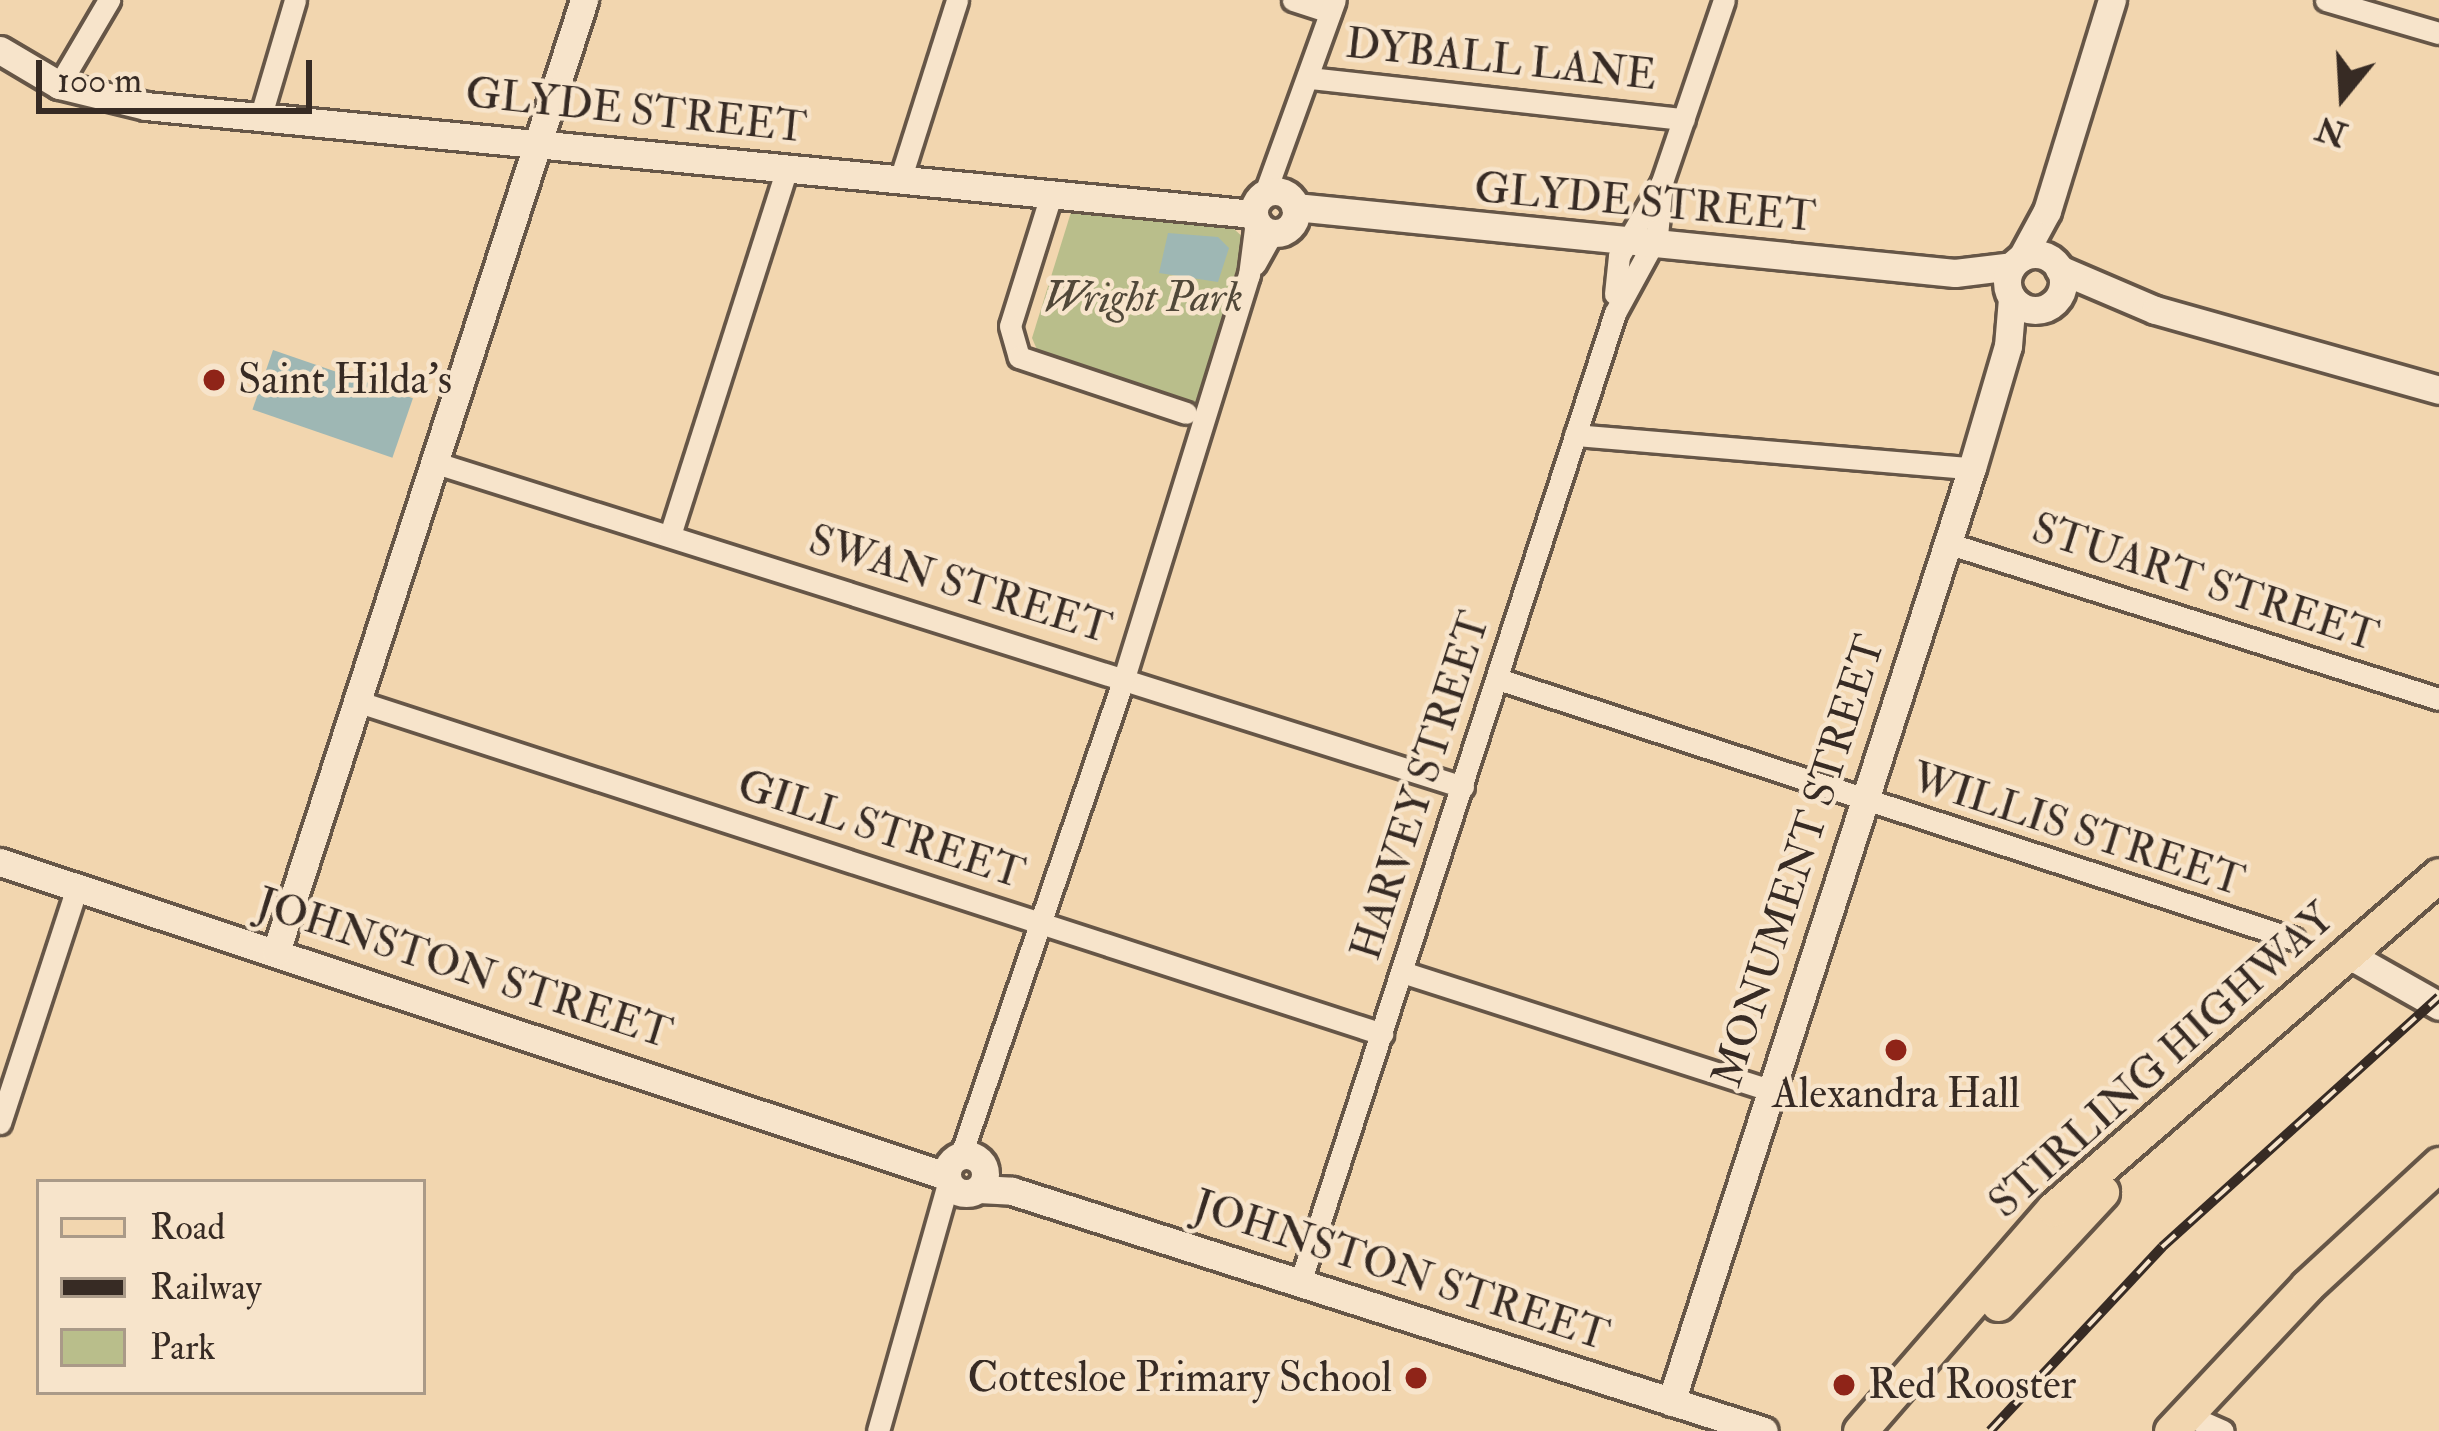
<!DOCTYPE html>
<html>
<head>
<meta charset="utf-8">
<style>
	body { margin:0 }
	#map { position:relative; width:2439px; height:1431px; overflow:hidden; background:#f2d6af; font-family:"IM FELL Double Pica",serif }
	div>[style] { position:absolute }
	.green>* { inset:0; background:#b9be8b }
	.water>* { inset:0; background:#9eb7b4; transform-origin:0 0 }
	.roads { filter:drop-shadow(3px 0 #665647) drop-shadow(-3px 0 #665647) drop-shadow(0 3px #665647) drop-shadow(0 -3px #665647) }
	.minor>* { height:21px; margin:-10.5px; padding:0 10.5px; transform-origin:10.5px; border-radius:10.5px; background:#f7e4cb }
	.tertiary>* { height:27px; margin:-13.5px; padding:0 13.5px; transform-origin:13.5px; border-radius:13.5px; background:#f7e4cb }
	.tertiary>.ring { margin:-13.5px; padding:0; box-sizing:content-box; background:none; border:27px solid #f7e4cb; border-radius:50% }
	.primary>* { height:33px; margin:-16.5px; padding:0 16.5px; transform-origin:16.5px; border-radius:16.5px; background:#f2d6af }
	.trunk>* { height:33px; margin:-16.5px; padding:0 16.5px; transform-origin:16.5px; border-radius:16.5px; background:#f2d6af }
	.rail>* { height:10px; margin-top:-5px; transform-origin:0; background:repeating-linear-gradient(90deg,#f7e4cb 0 18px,#372b24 0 36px); box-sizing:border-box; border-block:3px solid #372b24 }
	.dots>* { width:33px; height:33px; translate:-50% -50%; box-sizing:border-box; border:6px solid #f7e4cb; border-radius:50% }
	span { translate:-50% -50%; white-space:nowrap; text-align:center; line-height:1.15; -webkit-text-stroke:9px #f7e4cb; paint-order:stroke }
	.street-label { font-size:42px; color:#372b24 }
	.park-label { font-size:42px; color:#514839; font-style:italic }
	.poi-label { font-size:42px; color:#372b24 }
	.left { translate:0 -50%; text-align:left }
	.right { translate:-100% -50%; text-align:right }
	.legend { position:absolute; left:36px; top:1179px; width:390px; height:216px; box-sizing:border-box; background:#f7e4cb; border:3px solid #aa9a88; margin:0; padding:15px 21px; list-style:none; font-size:36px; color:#372b24 }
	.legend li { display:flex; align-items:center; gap:24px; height:60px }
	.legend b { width:60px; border:3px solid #aa9a88 }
	.north { position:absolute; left:2283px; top:36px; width:120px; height:120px; -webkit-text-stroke:9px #f7e4cb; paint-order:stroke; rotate:198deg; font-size:33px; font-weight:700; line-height:48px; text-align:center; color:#372b24 }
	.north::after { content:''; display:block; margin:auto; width:42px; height:54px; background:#372b24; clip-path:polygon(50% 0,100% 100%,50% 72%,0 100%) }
	.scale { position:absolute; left:36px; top:60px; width:276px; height:54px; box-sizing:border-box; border:6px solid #372b24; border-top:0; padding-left:15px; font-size:36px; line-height:42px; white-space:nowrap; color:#372b24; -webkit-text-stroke:9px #f7e4cb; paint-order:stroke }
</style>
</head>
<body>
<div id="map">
	<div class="green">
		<div style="clip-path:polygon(1072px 209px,1223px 219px,1245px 239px,1198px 404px,1038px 352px,1032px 338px)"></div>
	</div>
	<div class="water">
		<div style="clip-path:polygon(1168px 233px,1218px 237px,1229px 248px,1218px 282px,1159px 273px)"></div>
		<div style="left:273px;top:350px;width:148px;height:63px;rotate:19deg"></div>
	</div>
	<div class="roads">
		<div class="minor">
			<div style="left:1293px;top:0;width:39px;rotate:18deg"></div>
			<div style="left:2326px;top:0;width:118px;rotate:16.3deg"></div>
			<div style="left:1310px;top:78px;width:376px;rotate:6.3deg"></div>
			<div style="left:59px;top:85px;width:99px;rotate:-59.5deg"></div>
			<div style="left:261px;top:115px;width:120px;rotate:-73.5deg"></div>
			<div style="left:900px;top:180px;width:189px;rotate:-72.4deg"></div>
			<div style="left:1052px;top:192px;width:140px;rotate:107.4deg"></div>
			<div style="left:1010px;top:326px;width:32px;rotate:74deg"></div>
			<div style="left:1019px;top:357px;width:176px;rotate:18.5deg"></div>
			<div style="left:1265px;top:193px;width:205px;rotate:-70.1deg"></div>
			<div style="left:1255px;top:264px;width:37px;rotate:-61deg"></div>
			<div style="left:1615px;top:294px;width:38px;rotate:-84deg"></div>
			<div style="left:1619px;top:256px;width:86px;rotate:-59.8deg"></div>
			<div style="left:1662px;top:182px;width:192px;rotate:-71.2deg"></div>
			<div style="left:1575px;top:435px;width:398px;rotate:4.8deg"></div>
			<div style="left:433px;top:462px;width:1080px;rotate:17.51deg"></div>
			<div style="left:670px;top:535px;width:384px;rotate:-72.3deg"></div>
			<div style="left:1947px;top:543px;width:516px;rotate:17.59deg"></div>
			<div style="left:1498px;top:679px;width:837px;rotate:18.09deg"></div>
			<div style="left:356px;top:701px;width:1079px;rotate:17.98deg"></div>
			<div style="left:1402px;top:972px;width:386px;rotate:17.8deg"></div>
			<div style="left:0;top:1123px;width:247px;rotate:-71.9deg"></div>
			<div style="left:961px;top:1155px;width:504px;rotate:-71.13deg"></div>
			<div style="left:1124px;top:678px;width:422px;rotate:-72.8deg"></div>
			<div style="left:1249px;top:275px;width:54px;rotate:-82.6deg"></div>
			<div style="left:1300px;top:1283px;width:1020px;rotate:-72.01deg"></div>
			<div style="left:1615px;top:313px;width:88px;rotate:-61.4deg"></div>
			<div style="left:1657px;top:236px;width:54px;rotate:-84.7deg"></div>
			<div style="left:2187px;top:1415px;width:39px;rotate:24deg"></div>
			<div style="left:878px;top:1431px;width:257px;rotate:-74.2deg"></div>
		</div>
		<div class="tertiary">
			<div style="left:0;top:50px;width:69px;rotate:30.7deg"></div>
			<div style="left:59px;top:85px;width:89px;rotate:13.6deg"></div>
			<div style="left:146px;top:106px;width:1113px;rotate:5.57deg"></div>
			<div class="ring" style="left:1254px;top:191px;width:15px;height:15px"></div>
			<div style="left:1295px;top:207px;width:663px;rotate:5.71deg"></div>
			<div style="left:1955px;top:273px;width:57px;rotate:-7deg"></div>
			<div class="ring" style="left:2007px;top:254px;width:29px;height:29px"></div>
			<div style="left:2022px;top:257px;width:52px;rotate:-61.5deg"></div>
			<div style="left:2047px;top:211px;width:221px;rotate:-72.9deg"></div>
			<div style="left:2059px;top:269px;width:104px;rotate:23.1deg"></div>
			<div style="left:2155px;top:310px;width:295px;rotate:15.7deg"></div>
			<div style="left:0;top:862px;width:997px;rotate:18.36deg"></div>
			<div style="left:276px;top:952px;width:1001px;rotate:-72.07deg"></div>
			<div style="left:2349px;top:955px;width:103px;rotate:29.5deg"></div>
			<div class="ring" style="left:947px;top:1155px;width:11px;height:11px"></div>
			<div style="left:979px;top:1189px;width:33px;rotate:3deg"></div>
			<div style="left:1012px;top:1191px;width:789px;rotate:17.7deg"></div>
			<div style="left:1671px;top:1402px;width:981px;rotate:-72.14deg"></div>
			<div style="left:1972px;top:468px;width:127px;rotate:-73.6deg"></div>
			<div style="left:2008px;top:346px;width:48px;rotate:-85.2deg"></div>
		</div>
		<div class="primary">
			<div style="left:2171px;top:1431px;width:199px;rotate:-46.8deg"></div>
			<div style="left:2307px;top:1286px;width:180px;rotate:-42.7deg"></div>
		</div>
		<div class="trunk">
			<div style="left:1998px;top:1304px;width:153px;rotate:-47.1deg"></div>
			<div style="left:1860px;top:1431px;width:294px;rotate:-49deg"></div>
			<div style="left:2053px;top:1209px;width:510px;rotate:-40.87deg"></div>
		</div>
	</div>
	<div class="rail">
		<div style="left:1990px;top:1431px;width:252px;rotate:-46.9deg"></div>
		<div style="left:2162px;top:1247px;width:373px;rotate:-42.1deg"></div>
	</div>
	<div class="dots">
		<div style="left:214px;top:380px;background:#8f2418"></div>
		<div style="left:1896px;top:1050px;background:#8f2418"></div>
		<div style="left:1416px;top:1378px;background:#8f2418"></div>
		<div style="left:1844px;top:1385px;background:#8f2418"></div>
	</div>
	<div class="street-label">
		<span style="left:1501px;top:60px;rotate:6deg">DYBALL LANE</span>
		<span style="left:636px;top:111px;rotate:6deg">GLYDE STREET</span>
		<span style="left:1645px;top:203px;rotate:5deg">GLYDE STREET</span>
		<span style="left:2205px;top:583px;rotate:18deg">STUART STREET</span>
		<span style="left:960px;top:585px;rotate:17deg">SWAN STREET</span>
		<span style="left:1421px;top:786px;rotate:-72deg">HARVEY STREET</span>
		<span style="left:881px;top:830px;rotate:18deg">GILL STREET</span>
		<span style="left:2078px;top:830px;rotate:18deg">WILLIS STREET</span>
		<span style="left:1799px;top:861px;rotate:-72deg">MONUMENT STREET</span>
		<span style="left:464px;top:969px;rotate:18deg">JOHNSTON STREET</span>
		<span style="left:2162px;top:1061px;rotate:-42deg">STIRLING HIGHWAY</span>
		<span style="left:1401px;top:1271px;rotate:18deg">JOHNSTON STREET</span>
	</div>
	<div class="park-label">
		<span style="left:1143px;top:298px">Wright Park</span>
	</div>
	<div class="poi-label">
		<span class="left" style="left:238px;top:380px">Saint Hilda's</span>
		<span style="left:1896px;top:1094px">Alexandra Hall</span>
		<span class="right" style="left:1392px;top:1378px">Cottesloe Primary School</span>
		<span class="left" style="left:1868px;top:1385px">Red Rooster</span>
	</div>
	<ul class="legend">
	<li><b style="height:15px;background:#f2d6af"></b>Road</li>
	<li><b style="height:15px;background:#372b24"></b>Railway</li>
	<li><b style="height:33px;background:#b9be8b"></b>Park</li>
	</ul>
	<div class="north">N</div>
	<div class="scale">100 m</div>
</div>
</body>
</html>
